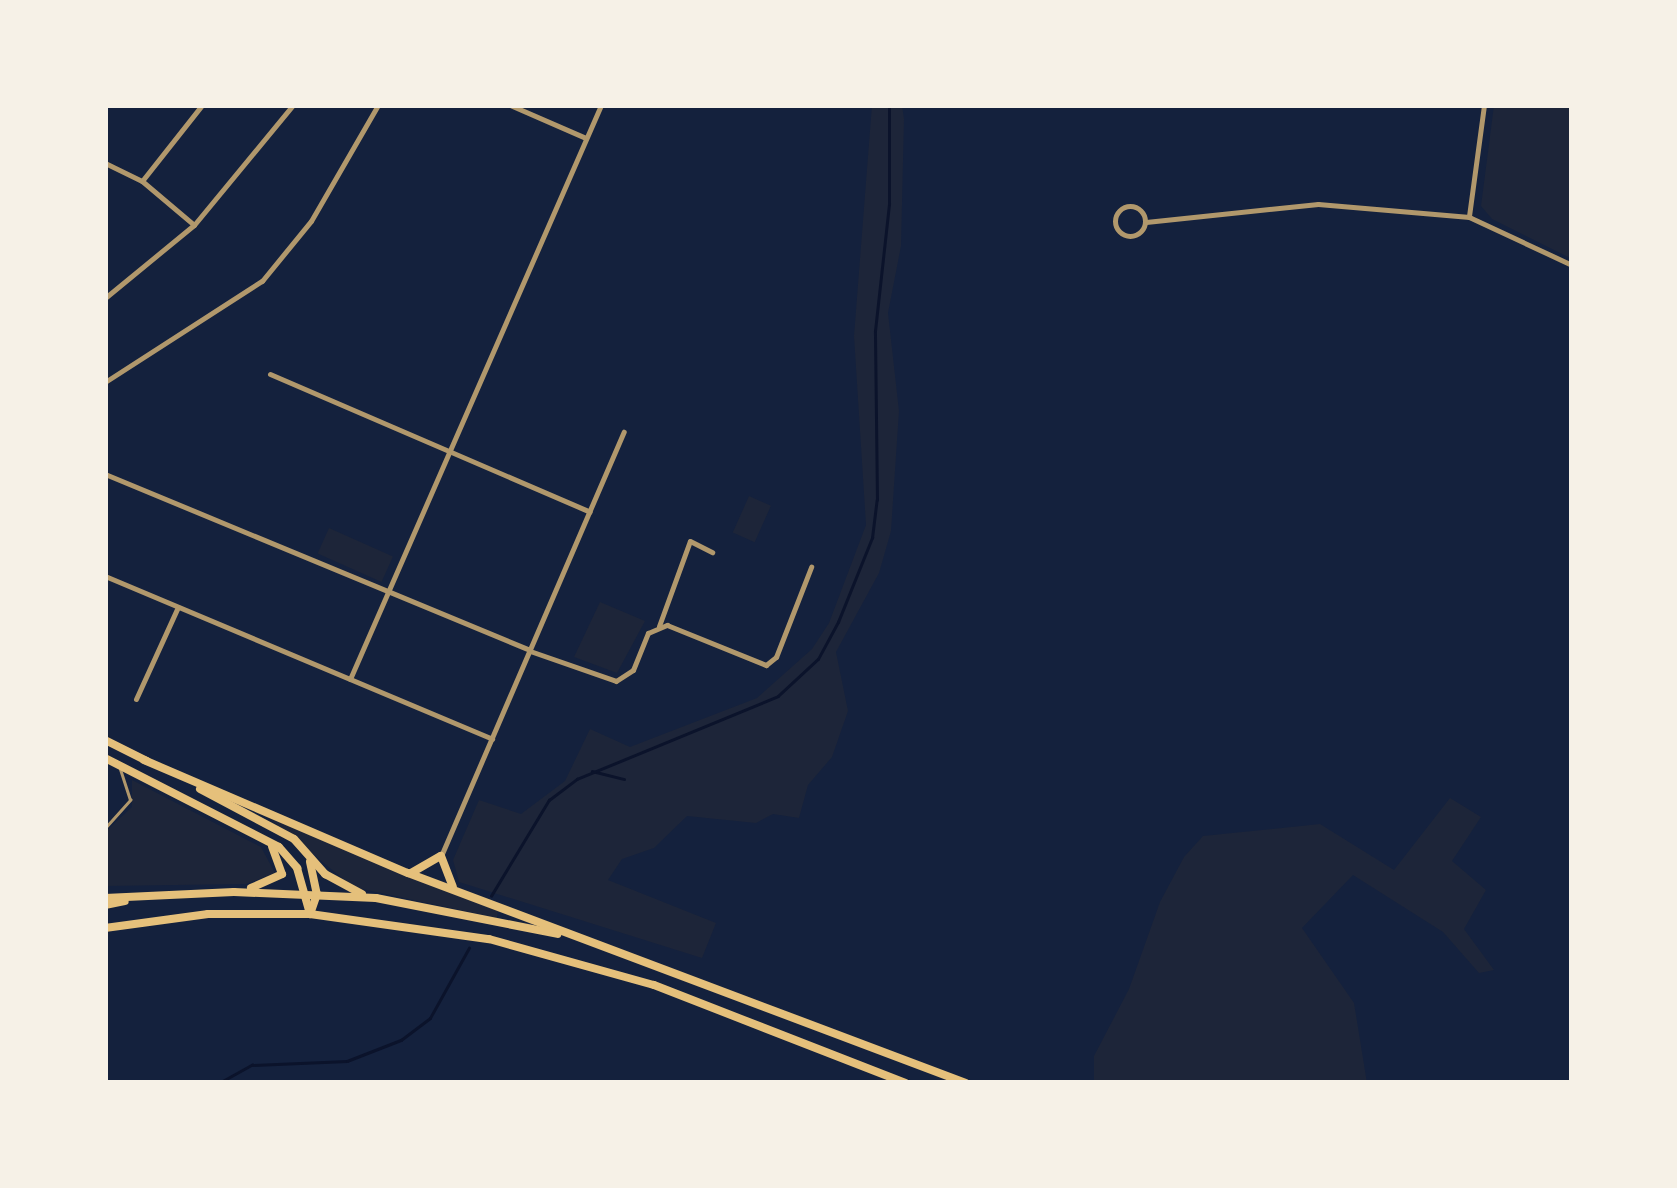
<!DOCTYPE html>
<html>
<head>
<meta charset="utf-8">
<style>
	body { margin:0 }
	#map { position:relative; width:1677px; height:1188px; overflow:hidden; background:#14213d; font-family:Commissioner,sans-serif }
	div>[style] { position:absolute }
	.green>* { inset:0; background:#1d2539; transform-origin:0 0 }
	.stream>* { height:2.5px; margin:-1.25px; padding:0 1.25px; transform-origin:1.25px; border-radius:1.25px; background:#0b132b }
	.service>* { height:2.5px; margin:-1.25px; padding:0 1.25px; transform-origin:1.25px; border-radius:1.25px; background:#b1986c }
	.minor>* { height:5px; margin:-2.5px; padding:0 2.5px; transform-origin:2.5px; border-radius:2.5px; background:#b1986c }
	.minor>.ring { margin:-2.5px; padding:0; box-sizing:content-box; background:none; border:5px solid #b1986c; border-radius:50% }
	.tertiary>* { height:5px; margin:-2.5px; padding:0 2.5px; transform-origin:2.5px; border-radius:2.5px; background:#b1986c }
	.trunk>* { height:8px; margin:-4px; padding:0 4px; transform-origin:4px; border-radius:4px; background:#e5c07b }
	span { translate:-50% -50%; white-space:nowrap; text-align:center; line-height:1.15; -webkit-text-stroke:10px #f6f1e7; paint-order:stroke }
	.frame { position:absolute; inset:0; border:108px solid #f6f1e7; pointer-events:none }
</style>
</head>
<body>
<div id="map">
	<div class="green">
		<div style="clip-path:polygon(872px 105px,902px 105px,904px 119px,901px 246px,888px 313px,899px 411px,891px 531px,879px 573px,836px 652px,848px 711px,832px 757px,808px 785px,799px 818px,773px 814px,756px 823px,687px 816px,654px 848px,622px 859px,608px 880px,716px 923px,702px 958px,459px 882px,453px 860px,479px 800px,521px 814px,565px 781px,590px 729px,630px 747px,757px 698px,812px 649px,829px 623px,866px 525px,854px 336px)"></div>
		<div style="clip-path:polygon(1494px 105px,1572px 105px,1572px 259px,1492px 219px,1481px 206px)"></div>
		<div style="left:749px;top:496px;width:24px;height:40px;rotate:24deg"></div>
		<div style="left:329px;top:528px;width:70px;height:28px;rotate:24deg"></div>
		<div style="clip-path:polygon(600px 602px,645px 621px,617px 673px,574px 657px)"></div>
		<div style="clip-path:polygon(132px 780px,261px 847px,275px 873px,246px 884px,105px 886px,105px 832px,132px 807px)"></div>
		<div style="clip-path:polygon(1450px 798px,1481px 817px,1452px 861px,1486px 890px,1464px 929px,1494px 970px,1479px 973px,1443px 932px,1353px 875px,1302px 928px,1354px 1003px,1367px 1083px,1094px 1083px,1094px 1056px,1129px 989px,1160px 902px,1184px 857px,1203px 836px,1320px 824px,1394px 870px)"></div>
		<div style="clip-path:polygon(264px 814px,498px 911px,497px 918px,353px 887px)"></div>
	</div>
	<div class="stream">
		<div style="left:592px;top:771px;width:33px;rotate:14deg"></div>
		<div style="left:491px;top:896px;width:112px;rotate:-58.9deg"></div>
		<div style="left:549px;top:800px;width:35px;rotate:-37deg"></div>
		<div style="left:577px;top:779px;width:217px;rotate:-22.4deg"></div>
		<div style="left:778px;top:696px;width:54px;rotate:-42.8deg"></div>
		<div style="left:818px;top:659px;width:42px;rotate:-61.6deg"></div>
		<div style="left:838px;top:622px;width:91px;rotate:-68deg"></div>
		<div style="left:872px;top:538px;width:38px;rotate:-83deg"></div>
		<div style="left:877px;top:500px;width:169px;rotate:-90.7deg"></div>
		<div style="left:875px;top:331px;width:128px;rotate:-83.7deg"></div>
		<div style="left:889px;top:204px;width:99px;rotate:-90deg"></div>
		<div style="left:219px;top:1083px;width:38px;rotate:-29deg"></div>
		<div style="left:252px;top:1065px;width:95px;rotate:-2.4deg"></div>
		<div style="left:347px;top:1061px;width:58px;rotate:-21.3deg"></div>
		<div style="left:401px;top:1040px;width:36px;rotate:-37deg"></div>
		<div style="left:430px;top:1018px;width:80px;rotate:-60.9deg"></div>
	</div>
	<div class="service">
		<div style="left:105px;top:828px;width:38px;rotate:-48deg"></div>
		<div style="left:130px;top:800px;width:32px;rotate:-108deg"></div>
	</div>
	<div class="minor">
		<div style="left:510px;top:105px;width:83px;rotate:23.5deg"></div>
		<div style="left:105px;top:163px;width:41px;rotate:25.9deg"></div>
		<div style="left:142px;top:181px;width:68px;rotate:40.2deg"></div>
		<div style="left:142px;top:181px;width:97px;rotate:-51.7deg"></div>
		<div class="ring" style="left:1115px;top:206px;width:25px;height:25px"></div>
		<div style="left:1469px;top:216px;width:112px;rotate:-82.3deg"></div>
		<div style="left:1146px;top:222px;width:173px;rotate:-6deg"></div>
		<div style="left:1318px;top:204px;width:152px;rotate:4.9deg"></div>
		<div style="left:1469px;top:217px;width:114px;rotate:25deg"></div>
		<div style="left:270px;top:374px;width:348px;rotate:23.3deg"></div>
		<div style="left:105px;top:576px;width:420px;rotate:22.8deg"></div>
		<div style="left:659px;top:626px;width:90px;rotate:-70deg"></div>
		<div style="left:690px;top:541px;width:25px;rotate:27deg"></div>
		<div style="left:530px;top:651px;width:91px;rotate:19.2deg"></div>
		<div style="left:616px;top:681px;width:20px;rotate:-33deg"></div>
		<div style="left:633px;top:670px;width:40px;rotate:-68deg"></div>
		<div style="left:648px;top:633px;width:21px;rotate:-23deg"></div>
		<div style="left:667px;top:625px;width:107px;rotate:22deg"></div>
		<div style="left:766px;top:665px;width:13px;rotate:-39deg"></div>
		<div style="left:776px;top:657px;width:97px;rotate:-68.7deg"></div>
		<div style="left:350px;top:679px;width:626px;rotate:-66.38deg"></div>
		<div style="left:136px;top:699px;width:101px;rotate:-65.5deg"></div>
		<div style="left:441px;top:856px;width:462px;rotate:-66.7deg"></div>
	</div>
	<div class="tertiary">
		<div style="left:105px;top:298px;width:115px;rotate:-39.4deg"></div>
		<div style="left:194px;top:225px;width:156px;rotate:-50.5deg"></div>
		<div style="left:105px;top:382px;width:187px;rotate:-32.8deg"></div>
		<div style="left:262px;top:281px;width:77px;rotate:-50.8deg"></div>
		<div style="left:311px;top:221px;width:134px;rotate:-60deg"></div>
		<div style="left:105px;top:474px;width:459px;rotate:22.5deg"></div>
	</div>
	<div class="trunk">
		<div style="left:105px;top:740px;width:47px;rotate:26.6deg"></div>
		<div style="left:105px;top:758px;width:195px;rotate:27.1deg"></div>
		<div style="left:279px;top:847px;width:28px;rotate:49deg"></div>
		<div style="left:297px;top:868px;width:48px;rotate:74.2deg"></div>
		<div style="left:144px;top:760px;width:287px;rotate:23.2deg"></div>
		<div style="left:408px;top:873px;width:596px;rotate:20.62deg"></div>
		<div style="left:200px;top:789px;width:106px;rotate:28deg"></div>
		<div style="left:294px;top:839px;width:47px;rotate:48.5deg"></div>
		<div style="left:325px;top:874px;width:42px;rotate:28.4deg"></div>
		<div style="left:441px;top:856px;width:33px;rotate:69deg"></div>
		<div style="left:310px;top:862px;width:33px;rotate:78deg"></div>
		<div style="left:317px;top:894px;width:18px;rotate:109deg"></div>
		<div style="left:411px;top:873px;width:34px;rotate:-30deg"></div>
		<div style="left:251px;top:888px;width:34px;rotate:-24deg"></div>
		<div style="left:282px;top:874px;width:29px;rotate:-110deg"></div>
		<div style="left:105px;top:898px;width:129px;rotate:-2.7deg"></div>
		<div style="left:234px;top:892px;width:142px;rotate:2.4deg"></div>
		<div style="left:376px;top:898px;width:185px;rotate:11.2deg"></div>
		<div style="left:105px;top:905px;width:20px;rotate:-11deg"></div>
		<div style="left:105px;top:928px;width:104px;rotate:-7.7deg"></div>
		<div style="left:208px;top:914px;width:102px"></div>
		<div style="left:310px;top:914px;width:181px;rotate:8deg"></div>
		<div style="left:489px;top:939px;width:171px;rotate:15.6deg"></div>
		<div style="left:654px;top:985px;width:270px;rotate:21.3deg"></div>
	</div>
	<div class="frame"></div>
</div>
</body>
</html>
